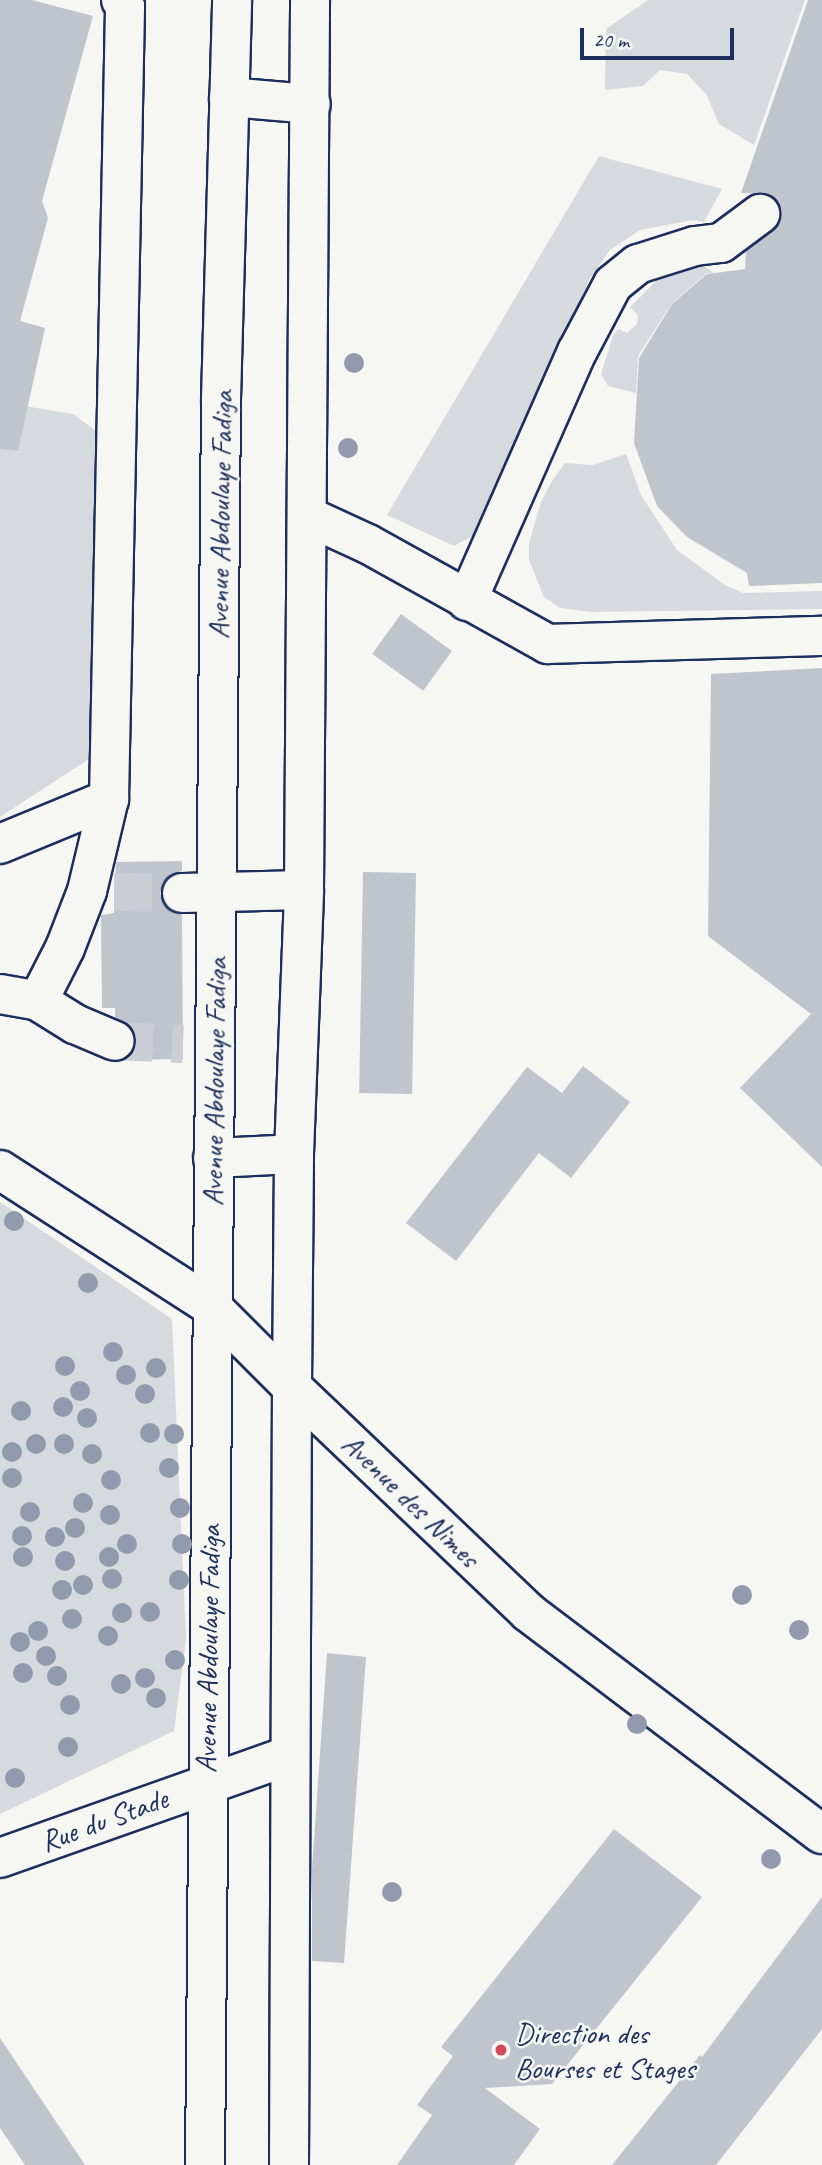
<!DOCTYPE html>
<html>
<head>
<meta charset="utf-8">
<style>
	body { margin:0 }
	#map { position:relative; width:822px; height:2165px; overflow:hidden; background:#f6f6f2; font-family:Caveat,sans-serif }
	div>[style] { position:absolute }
	.green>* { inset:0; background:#d6d9dd }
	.building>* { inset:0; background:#c0c4cd; transform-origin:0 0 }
	.minor-tunnel>* { height:38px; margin-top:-19px; transform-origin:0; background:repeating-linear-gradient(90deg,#caced4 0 38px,transparent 0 57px) }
	.roads { filter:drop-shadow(2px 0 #1b2f5e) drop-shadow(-2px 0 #1b2f5e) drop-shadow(0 2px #1b2f5e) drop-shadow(0 -2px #1b2f5e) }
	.minor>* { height:38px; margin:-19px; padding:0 19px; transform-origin:19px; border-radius:19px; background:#f6f6f2 }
	.trees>* { width:20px; height:20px; margin:-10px; border-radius:50%; background:#929bae }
	.dots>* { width:19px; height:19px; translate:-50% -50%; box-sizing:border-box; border:4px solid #f6f6f2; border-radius:50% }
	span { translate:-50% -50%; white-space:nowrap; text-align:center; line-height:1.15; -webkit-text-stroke:5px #f6f6f2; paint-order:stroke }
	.street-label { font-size:30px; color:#1b2f5e }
	.poi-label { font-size:30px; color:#1b2f5e }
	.left { translate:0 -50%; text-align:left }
	.scale { position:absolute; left:580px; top:28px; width:154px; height:32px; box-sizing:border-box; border:4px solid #1b2f5e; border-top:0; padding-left:9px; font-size:21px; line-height:24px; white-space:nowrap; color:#1b2f5e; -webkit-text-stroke:5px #f6f6f2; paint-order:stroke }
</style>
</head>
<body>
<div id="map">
	<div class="green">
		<div style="clip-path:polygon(648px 0,805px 0,754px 145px,719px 124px,706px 94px,687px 74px,660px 70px,643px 86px,605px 90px,606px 29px)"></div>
		<div style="clip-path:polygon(599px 156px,722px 189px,704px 222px,693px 220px,640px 230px,610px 250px,589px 280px,482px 531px,454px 546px,387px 515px)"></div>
		<div style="clip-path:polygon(698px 262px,714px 273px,707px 273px,672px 303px,638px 356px,636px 393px,608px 386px,601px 374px,613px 336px,618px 329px,627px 333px,637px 324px,638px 315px,630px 307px,663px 274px)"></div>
		<div style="clip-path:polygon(0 402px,73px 414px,103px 436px,89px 759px,0 817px)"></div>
		<div style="clip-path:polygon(626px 454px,641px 495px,677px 550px,725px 585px,743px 593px,822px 591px,822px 609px,591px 612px,560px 608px,544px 597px,529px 560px,529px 543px,541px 502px,552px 481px,565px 463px,593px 465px)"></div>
		<div style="clip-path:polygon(0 1202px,172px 1319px,186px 1640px,174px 1731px,0 1814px)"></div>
	</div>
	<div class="building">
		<div style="clip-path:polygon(0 0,32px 0,93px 16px,42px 201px,48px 218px,20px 321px,45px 328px,18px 451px,0 449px)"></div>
		<div style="clip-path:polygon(808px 0,822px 0,822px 583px,749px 586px,747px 573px,687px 537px,657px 506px,634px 443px,639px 358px,672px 304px,707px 274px,745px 269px,746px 251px,780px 223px,782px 212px,777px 200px,768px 194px,741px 193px)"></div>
		<div style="left:401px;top:614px;width:63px;height:49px;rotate:36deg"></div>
		<div style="clip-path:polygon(822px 668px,822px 1167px,740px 1088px,811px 1014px,708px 936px,711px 674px)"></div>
		<div style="clip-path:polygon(182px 861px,182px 871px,170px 875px,163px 882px,160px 893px,164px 905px,172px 912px,182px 915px,183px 1059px,124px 1060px,135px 1049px,137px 1039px,133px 1028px,115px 1017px,115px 1008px,102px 1008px,101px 915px,114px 913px,116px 862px)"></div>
		<div style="left:416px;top:873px;width:221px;height:53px;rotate:91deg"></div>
		<div style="clip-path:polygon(583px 1066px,630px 1102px,571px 1178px,539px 1153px,456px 1261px,406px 1223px,527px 1067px,562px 1093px)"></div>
		<div style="clip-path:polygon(327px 1653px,366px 1657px,344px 1963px,312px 1961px,312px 1869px)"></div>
		<div style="clip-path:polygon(614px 1829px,702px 1897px,552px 2084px,485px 2088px,540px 2129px,514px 2165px,397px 2165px,432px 2115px,417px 2105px,453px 2056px,441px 2047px)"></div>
		<div style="clip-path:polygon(822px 1897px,822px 2029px,716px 2165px,612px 2165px,700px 2055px,702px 2057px)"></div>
		<div style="clip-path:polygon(0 2038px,85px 2165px,25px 2165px,0 2128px)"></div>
	</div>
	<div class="minor-tunnel">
		<div style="left:114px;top:892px;width:68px;rotate:0.8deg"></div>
		<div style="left:115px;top:1041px;width:68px;rotate:2.5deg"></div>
	</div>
	<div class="roads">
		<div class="minor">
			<div style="left:229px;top:97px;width:82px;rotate:4.9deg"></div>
			<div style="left:307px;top:516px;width:67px;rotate:24.7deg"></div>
			<div style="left:368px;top:544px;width:206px;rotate:29.1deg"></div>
			<div style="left:548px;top:644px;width:274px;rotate:-1.7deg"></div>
			<div style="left:467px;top:601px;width:272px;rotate:-66.2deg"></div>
			<div style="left:577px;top:352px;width:77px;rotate:-62.1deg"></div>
			<div style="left:613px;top:284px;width:32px;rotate:-39deg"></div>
			<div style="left:638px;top:264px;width:60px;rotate:-17.5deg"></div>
			<div style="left:695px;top:246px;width:26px;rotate:-7deg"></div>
			<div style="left:721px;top:243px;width:49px;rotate:-36.6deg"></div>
			<div style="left:0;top:844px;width:118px;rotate:-22.4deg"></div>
			<div style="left:182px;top:893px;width:122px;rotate:-1.4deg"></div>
			<div style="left:0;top:994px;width:39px;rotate:10deg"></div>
			<div style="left:38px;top:1001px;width:59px;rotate:-63deg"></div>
			<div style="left:65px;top:948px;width:61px;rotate:-68.9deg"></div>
			<div style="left:87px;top:891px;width:95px;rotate:-76.6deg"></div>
			<div style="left:109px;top:799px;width:793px;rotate:-88.84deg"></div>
			<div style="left:125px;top:6px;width:7px;rotate:-124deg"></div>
			<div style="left:38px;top:1001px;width:44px;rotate:31.9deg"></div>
			<div style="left:75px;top:1024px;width:43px;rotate:23deg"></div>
			<div style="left:213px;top:1158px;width:81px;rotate:-2.8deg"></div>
			<div style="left:0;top:1170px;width:251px;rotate:32.8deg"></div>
			<div style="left:211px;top:1306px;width:115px;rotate:45deg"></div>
			<div style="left:292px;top:1387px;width:326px;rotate:43.6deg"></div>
			<div style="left:528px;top:1612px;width:368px;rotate:37.1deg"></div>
			<div style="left:0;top:1858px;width:306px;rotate:-19.5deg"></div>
			<div style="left:205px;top:2165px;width:1766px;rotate:-89.48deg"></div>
			<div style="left:221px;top:399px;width:399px;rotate:-88.4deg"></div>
			<div style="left:289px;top:2165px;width:778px;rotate:-89.78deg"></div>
			<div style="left:292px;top:1387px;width:233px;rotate:-89.5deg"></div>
			<div style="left:294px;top:1154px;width:264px;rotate:-87.8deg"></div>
			<div style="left:304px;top:890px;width:890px;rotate:-89.61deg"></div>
		</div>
	</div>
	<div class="trees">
		<div style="left:354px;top:363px"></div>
		<div style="left:348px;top:448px"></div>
		<div style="left:14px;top:1221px"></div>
		<div style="left:88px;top:1283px"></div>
		<div style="left:113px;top:1352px"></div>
		<div style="left:65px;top:1366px"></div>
		<div style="left:156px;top:1368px"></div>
		<div style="left:126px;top:1375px"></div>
		<div style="left:80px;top:1391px"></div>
		<div style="left:145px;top:1394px"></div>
		<div style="left:63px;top:1407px"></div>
		<div style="left:21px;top:1411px"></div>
		<div style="left:87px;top:1418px"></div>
		<div style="left:150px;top:1433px"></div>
		<div style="left:174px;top:1434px"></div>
		<div style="left:36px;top:1444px"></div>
		<div style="left:64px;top:1444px"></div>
		<div style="left:12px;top:1452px"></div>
		<div style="left:92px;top:1454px"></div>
		<div style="left:169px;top:1468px"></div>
		<div style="left:12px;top:1478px"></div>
		<div style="left:111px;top:1480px"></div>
		<div style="left:83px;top:1503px"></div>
		<div style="left:180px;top:1508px"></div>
		<div style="left:30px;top:1512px"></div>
		<div style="left:110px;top:1515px"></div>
		<div style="left:75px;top:1528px"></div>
		<div style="left:22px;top:1536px"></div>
		<div style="left:55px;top:1537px"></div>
		<div style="left:127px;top:1544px"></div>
		<div style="left:182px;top:1544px"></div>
		<div style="left:23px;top:1557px"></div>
		<div style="left:109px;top:1557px"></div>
		<div style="left:65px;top:1561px"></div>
		<div style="left:112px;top:1579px"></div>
		<div style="left:179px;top:1580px"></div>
		<div style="left:83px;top:1585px"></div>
		<div style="left:62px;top:1590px"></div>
		<div style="left:742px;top:1595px"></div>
		<div style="left:150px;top:1612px"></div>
		<div style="left:122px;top:1613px"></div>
		<div style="left:72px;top:1619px"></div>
		<div style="left:799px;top:1630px"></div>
		<div style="left:38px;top:1631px"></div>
		<div style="left:108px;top:1636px"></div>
		<div style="left:20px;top:1642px"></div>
		<div style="left:46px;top:1656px"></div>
		<div style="left:175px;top:1660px"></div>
		<div style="left:23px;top:1673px"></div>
		<div style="left:57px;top:1676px"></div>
		<div style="left:145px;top:1678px"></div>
		<div style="left:121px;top:1684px"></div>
		<div style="left:156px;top:1698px"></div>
		<div style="left:70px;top:1705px"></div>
		<div style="left:637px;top:1724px"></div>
		<div style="left:68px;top:1747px"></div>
		<div style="left:15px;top:1778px"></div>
		<div style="left:771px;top:1859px"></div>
		<div style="left:392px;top:1892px"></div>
	</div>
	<div class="dots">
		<div style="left:501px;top:2050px;background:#d1495b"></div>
	</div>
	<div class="street-label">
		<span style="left:220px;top:515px;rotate:-89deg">Avenue Abdoulaye Fadiga</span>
		<span style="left:214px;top:1082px;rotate:-89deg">Avenue Abdoulaye Fadiga</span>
		<span style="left:411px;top:1500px;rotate:44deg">Avenue des Nimes</span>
		<span style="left:208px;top:1649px;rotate:-89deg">Avenue Abdoulaye Fadiga</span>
		<span style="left:104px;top:1820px;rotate:-20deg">Rue du Stade</span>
	</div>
	<div class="poi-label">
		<span class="left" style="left:515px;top:2050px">Direction des<br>Bourses et Stages</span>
	</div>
	<div class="scale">20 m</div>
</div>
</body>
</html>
